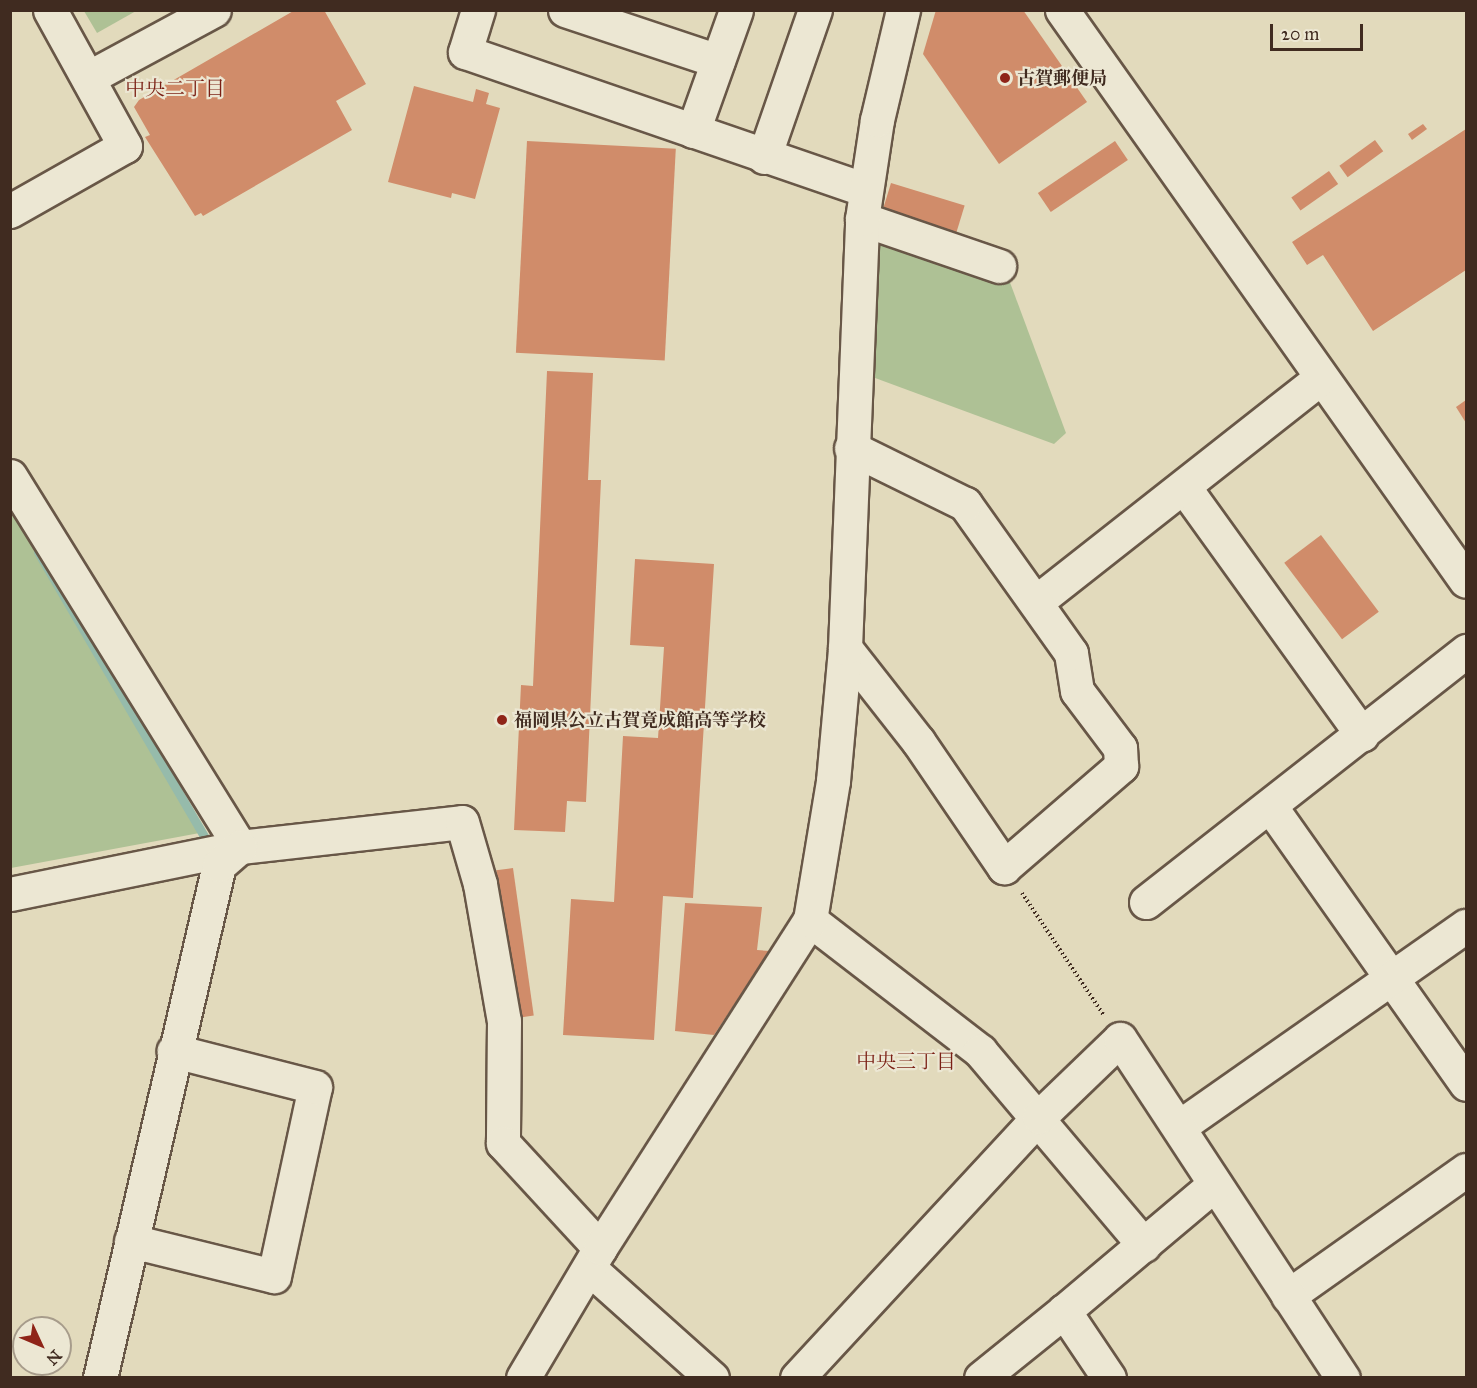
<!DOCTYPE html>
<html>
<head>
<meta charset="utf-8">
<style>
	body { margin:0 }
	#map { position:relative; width:1477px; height:1388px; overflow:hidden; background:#e2dabc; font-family:"IM FELL Great Primer","Noto Serif JP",serif }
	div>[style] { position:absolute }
	.green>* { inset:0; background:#aec195 }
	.stream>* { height:9px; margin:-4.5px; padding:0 4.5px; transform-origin:4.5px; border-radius:4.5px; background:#96bbab }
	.building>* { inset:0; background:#d08c6a; transform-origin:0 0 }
	.path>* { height:4px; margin-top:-2px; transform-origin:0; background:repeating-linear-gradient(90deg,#402b20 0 1.5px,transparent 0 4.5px) }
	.roads { filter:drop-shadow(2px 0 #685747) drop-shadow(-2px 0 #685747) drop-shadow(0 2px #685747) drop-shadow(0 -2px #685747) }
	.minor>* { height:33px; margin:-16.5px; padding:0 16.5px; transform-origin:16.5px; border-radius:16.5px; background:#ece7d3 }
	.dots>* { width:16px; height:16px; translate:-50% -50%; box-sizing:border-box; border:3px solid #ece7d3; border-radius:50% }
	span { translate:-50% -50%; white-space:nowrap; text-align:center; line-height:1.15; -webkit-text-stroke:4.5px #ece7d3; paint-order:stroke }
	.poi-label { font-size:18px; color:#402b20; font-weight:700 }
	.left { translate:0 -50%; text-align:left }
	.neighbourhood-label { font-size:20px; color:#7a1f14 }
	.frame { position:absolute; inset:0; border:12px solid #402b20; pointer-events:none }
	.north { position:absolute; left:12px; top:1316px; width:60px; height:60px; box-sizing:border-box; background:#ece7d3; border:2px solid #a79c8b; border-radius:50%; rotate:134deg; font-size:16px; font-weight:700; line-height:24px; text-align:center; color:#402b20 }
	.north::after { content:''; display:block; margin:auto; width:21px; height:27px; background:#8f2418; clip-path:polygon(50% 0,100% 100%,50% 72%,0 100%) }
	.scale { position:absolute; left:1270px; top:24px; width:93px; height:27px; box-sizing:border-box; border:3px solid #402b20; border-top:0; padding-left:8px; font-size:18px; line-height:21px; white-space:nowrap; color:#402b20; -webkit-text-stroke:4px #ece7d3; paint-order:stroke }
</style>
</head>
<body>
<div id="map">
	<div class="green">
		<div style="clip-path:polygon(84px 11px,136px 11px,97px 33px)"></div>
		<div style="clip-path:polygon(876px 232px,1008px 277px,1066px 433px,1054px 444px,867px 375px)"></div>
		<div style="clip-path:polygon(10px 510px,11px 510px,205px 832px,11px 868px)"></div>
	</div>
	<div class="stream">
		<div style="left:38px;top:552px;width:333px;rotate:59.7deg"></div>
	</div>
	<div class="building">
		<div style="clip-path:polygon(295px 10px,324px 10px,366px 84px,336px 101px,352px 130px,203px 216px,201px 213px,195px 216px,145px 137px,150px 135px,134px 107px,139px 100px)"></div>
		<div style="clip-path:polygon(936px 10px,1023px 10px,1087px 102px,999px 164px,923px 54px)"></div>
		<div style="clip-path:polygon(414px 86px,473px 102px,476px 89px,489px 93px,486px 104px,500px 108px,475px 199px,452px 193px,451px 198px,388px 182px)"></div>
		<div style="clip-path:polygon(1423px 124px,1427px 129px,1412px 140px,1408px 134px)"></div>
		<div style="clip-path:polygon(1466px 129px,1466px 270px,1373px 331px,1323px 255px,1307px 265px,1292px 242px)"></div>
		<div style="left:1375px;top:140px;width:14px;height:44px;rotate:54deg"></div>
		<div style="left:527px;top:141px;width:149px;height:212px;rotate:3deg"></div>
		<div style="left:1115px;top:141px;width:23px;height:93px;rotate:56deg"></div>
		<div style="left:1329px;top:171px;width:16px;height:46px;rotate:55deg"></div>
		<div style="left:891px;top:183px;width:77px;height:30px;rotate:17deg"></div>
		<div style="clip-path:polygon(547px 371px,593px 373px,588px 480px,601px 480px,586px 802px,567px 801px,565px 832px,514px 830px,521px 685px,533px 686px)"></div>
		<div style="clip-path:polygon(1466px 400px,1466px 423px,1456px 407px)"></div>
		<div style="left:1321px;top:535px;width:96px;height:46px;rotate:53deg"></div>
		<div style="clip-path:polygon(635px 559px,714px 564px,693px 898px,663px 896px,654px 1040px,563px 1035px,571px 899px,614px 902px,623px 736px,658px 738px,664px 647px,630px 645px)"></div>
		<div style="left:513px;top:868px;width:149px;height:17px;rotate:82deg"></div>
		<div style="clip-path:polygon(685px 903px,762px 907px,757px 950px,770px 951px,714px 1035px,675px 1031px)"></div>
	</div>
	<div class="path">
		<div style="left:1022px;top:893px;width:146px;rotate:56.2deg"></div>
	</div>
	<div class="roads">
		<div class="minor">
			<div style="left:478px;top:10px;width:44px;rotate:107.2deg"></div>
			<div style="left:465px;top:52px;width:423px;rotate:19deg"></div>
			<div style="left:565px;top:10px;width:161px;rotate:18.4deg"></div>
			<div style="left:1062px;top:10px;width:699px;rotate:54.72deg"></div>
			<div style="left:88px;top:78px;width:143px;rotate:-28.4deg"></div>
			<div style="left:693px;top:131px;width:128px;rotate:-70.4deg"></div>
			<div style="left:764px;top:157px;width:156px;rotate:-70.9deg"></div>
			<div style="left:10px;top:211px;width:132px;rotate:-29.5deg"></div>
			<div style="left:125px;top:146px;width:155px;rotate:-118.9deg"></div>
			<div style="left:862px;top:219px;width:145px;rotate:18.9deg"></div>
			<div style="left:10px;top:476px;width:437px;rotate:58.2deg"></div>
			<div style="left:1184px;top:487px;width:305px;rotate:54.3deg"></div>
			<div style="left:1036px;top:602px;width:362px;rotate:-38.2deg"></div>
			<div style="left:845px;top:648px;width:118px;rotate:51.9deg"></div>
			<div style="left:918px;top:741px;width:153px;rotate:55.7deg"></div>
			<div style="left:1004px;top:867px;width:155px;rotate:-40.8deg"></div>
			<div style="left:1121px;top:766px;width:18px;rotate:-93deg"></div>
			<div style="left:1120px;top:748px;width:71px;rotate:-127deg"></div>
			<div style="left:1077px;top:691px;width:38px;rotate:-99deg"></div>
			<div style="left:1071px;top:653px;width:183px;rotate:-125.4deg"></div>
			<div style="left:965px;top:504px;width:127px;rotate:-153.8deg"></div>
			<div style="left:1270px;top:806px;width:340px;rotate:54.8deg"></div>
			<div style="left:10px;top:894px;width:235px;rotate:-11.5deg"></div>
			<div style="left:240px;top:847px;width:223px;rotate:-6.4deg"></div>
			<div style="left:462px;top:822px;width:65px;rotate:73.8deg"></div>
			<div style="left:480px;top:884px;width:139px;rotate:80.1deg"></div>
			<div style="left:504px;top:1021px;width:122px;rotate:90.5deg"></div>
			<div style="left:503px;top:1143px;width:143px;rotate:47.3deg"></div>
			<div style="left:1146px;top:902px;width:407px;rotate:-38.1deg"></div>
			<div style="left:810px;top:920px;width:215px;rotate:37.6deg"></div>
			<div style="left:980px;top:1051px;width:254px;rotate:49.8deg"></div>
			<div style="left:1180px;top:1126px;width:349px;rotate:-35deg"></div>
			<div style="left:131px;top:1241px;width:147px;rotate:13.8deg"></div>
			<div style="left:274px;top:1276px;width:193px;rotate:-77.8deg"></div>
			<div style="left:315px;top:1087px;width:146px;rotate:-165.7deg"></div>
			<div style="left:589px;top:1268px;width:165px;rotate:41.8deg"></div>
			<div style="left:1288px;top:1296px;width:218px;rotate:-35.3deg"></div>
			<div style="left:100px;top:1378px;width:527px;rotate:-76.94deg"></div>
			<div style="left:219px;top:865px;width:28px;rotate:-41deg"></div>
			<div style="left:523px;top:1378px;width:151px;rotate:-59.4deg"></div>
			<div style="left:600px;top:1248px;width:389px;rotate:-57.4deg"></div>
			<div style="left:810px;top:920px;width:141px;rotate:-80.6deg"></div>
			<div style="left:833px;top:781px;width:134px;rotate:-84.8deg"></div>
			<div style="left:845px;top:648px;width:429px;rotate:-87.7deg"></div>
			<div style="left:862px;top:219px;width:100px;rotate:-81.4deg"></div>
			<div style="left:877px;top:120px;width:113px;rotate:-76.7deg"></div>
			<div style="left:797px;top:1378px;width:356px;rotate:-47.2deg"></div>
			<div style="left:1039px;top:1117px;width:112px;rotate:-43.9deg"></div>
			<div style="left:1120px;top:1039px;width:406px;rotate:56.7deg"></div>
			<div style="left:981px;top:1378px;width:107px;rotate:-38.9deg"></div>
			<div style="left:1109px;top:1378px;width:81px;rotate:-123.9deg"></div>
			<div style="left:1064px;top:1311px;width:197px;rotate:-40.1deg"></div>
		</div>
	</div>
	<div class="dots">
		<div style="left:1005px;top:78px;background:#8f2418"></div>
		<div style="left:502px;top:720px;background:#8f2418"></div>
	</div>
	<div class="poi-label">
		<span class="left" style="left:1017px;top:78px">古賀郵便局</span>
		<span class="left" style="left:514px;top:720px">福岡県公立古賀竟成館高等学校</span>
	</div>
	<div class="neighbourhood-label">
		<span style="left:175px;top:88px">中央二丁目</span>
		<span style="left:906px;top:1061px">中央三丁目</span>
	</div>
	<div class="frame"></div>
	<div class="north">N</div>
	<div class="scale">20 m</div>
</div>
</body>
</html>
